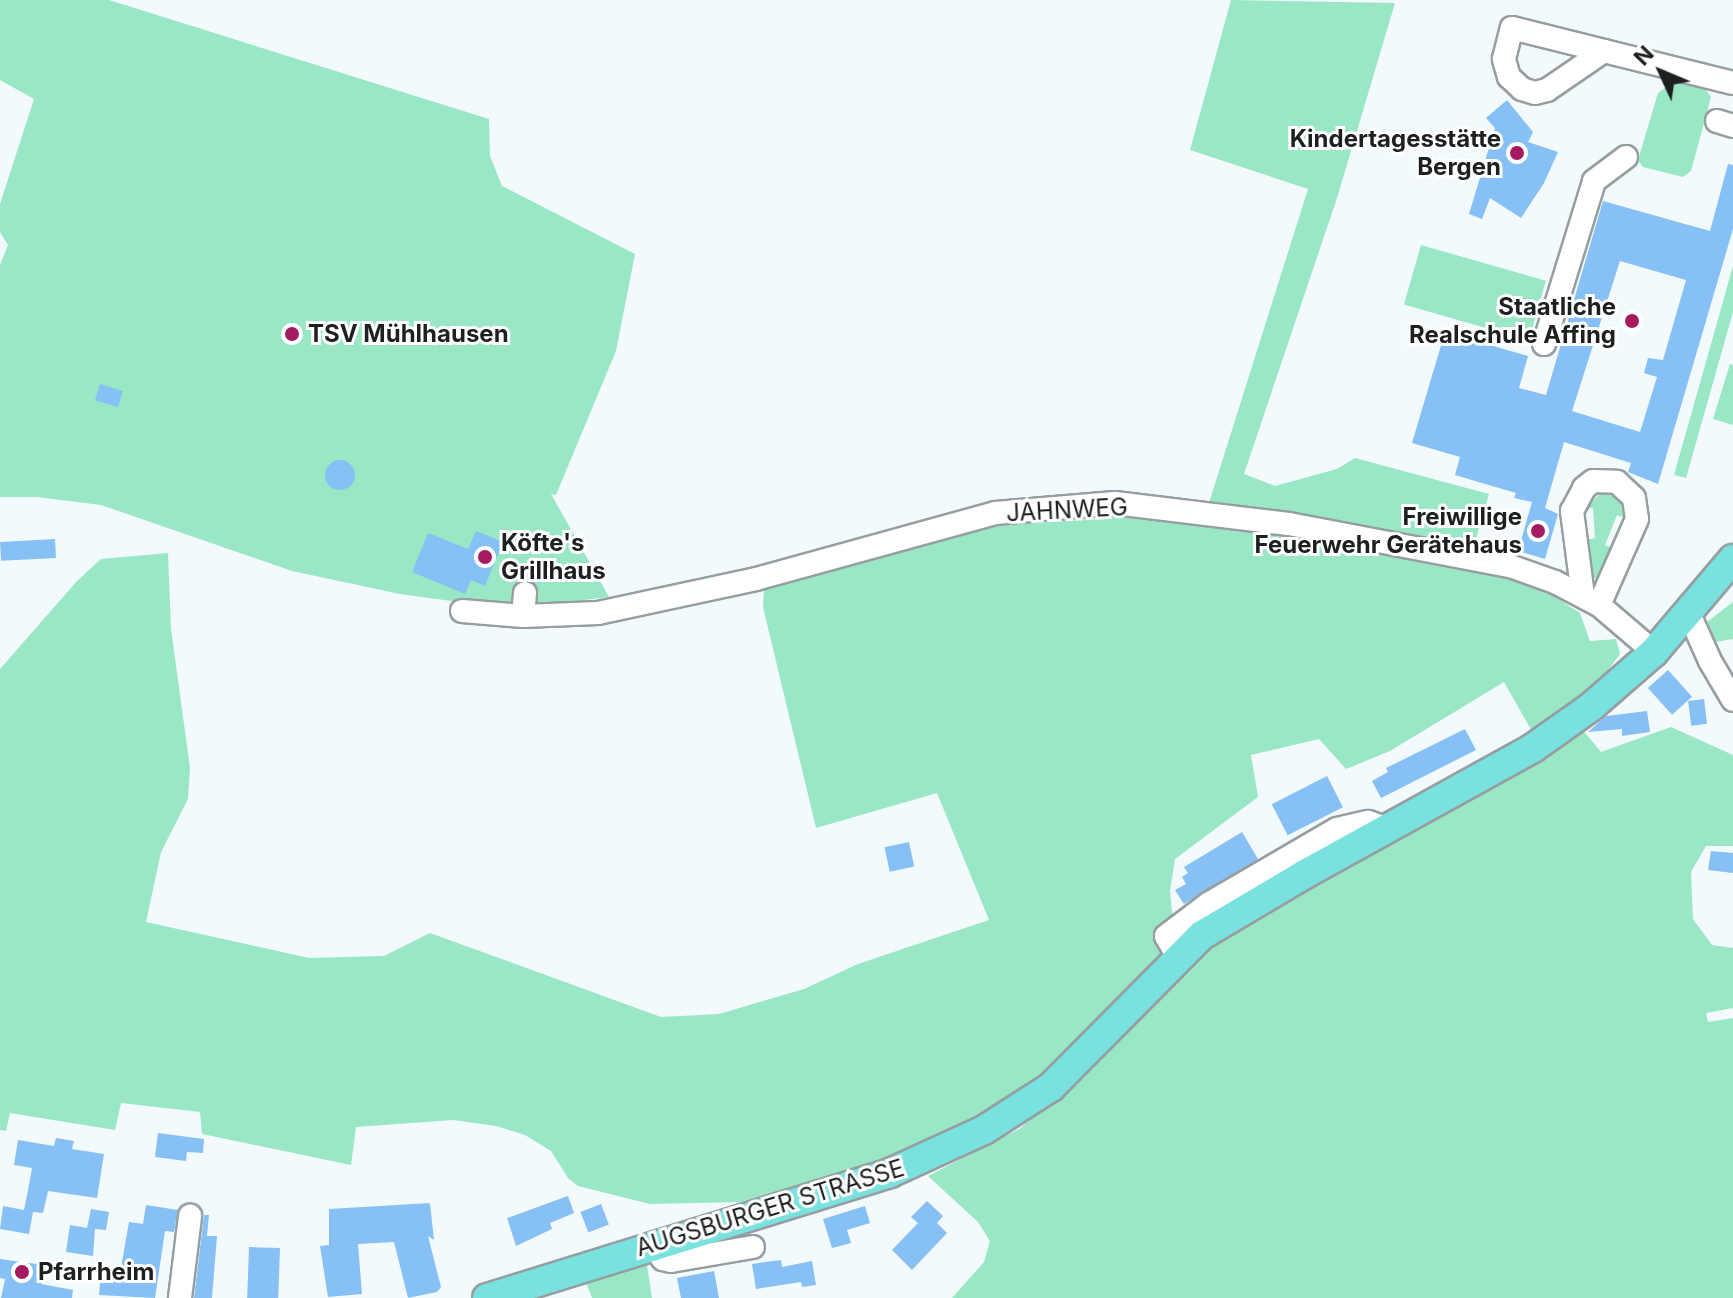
<!DOCTYPE html>
<html>
<head>
<meta charset="utf-8">
<style>
	body { margin:0 }
	#map { position:relative; width:1733px; height:1298px; overflow:hidden; background:#f2fafd; font-family:Inter,sans-serif }
	div>[style] { position:absolute }
	.green>* { inset:0; background:#99e7c4; transform-origin:0 0 }
	.building>* { inset:0; background:#86c0f5; transform-origin:0 0 }
	.round { border-radius:50% }
	.roads { filter:drop-shadow(2px 0 #969ea1) drop-shadow(-2px 0 #969ea1) drop-shadow(0 2px #969ea1) drop-shadow(0 -2px #969ea1) }
	.minor>* { height:22px; margin:-11px; padding:0 11px; transform-origin:11px; border-radius:11px; background:#fff }
	.major>* { height:28px; margin:-14px; padding:0 14px; transform-origin:14px; border-radius:14px; background:#79e2df }
	.dots>* { width:22px; height:22px; translate:-50% -50%; box-sizing:border-box; border:4px solid #fff; border-radius:50% }
	span { translate:-50% -50%; white-space:nowrap; text-align:center; line-height:1.15; -webkit-text-stroke:6px #fff; paint-order:stroke }
	.poi-label { font-size:24px; color:#1d2021; font-weight:700 }
	.right { translate:-100% -50%; text-align:right }
	.left { translate:0 -50%; text-align:left }
	.street-label { font-size:24px; color:#1d2021 }
	.north { position:absolute; left:1621px; top:32px; width:80px; height:80px; -webkit-text-stroke:6px #fff; paint-order:stroke; rotate:314deg; font-size:22px; font-weight:700; line-height:32px; text-align:center; color:#1d2021 }
	.north::after { content:''; display:block; margin:auto; width:28px; height:36px; background:#1d2021; clip-path:polygon(50% 0,100% 100%,50% 72%,0 100%) }
</style>
</head>
<body>
<div id="map">
	<div class="green">
		<div style="clip-path:polygon(0 0,109px 0,489px 119px,490px 156px,502px 186px,635px 254px,616px 351px,556px 495px,551px 494px,609px 597px,510px 609px,400px 594px,292px 571px,101px 505px,37px 497px,0 497px,0 265px,8px 245px,0 232px,0 204px,34px 99px,0 80px)"></div>
		<div style="clip-path:polygon(1231px 0,1395px 3px,1337px 198px,1244px 474px,1275px 486px,1337px 469px,1355px 458px,1489px 494px,1475px 542px,1469px 547px,1208px 506px,1308px 189px,1190px 150px)"></div>
		<div style="clip-path:polygon(1678px 83px,1705px 89px,1711px 97px,1691px 171px,1683px 177px,1643px 167px,1638px 160px,1658px 93px,1670px 84px)"></div>
		<div style="left:1421px;top:245px;width:130px;height:62px;rotate:16deg"></div>
		<div style="clip-path:polygon(1733px 266px,1733px 312px,1686px 478px,1674px 475px)"></div>
		<div style="clip-path:polygon(1730px 364px,1733px 365px,1733px 425px,1713px 419px)"></div>
		<div style="clip-path:polygon(1601px 493px,1618px 497px,1625px 504px,1626px 518px,1617px 515px,1605px 545px,1614px 549px,1598px 580px,1593px 577px,1586px 540px,1595px 538px,1593px 508px,1584px 509px)"></div>
		<div style="clip-path:polygon(1081px 510px,1323px 534px,1463px 561px,1538px 586px,1580px 613px,1590px 641px,1616px 639px,1620px 654px,1592px 692px,1533px 733px,1504px 682px,1390px 751px,1346px 769px,1319px 739px,1251px 755px,1258px 797px,1175px 859px,1170px 891px,1173px 922px,1164px 949px,1088px 1034px,1034px 1080px,972px 1118px,880px 1161px,810px 1185px,740px 1202px,650px 1204px,578px 1186px,568px 1178px,551px 1151px,525px 1135px,496px 1126px,453px 1120px,356px 1127px,351px 1165px,202px 1134px,200px 1112px,121px 1103px,115px 1130px,10px 1113px,6px 1131px,0 1130px,0 669px,77px 581px,101px 559px,168px 553px,171px 629px,190px 768px,188px 799px,161px 852px,146px 922px,309px 958px,384px 956px,430px 933px,661px 1017px,719px 1014px,804px 989px,858px 964px,989px 920px,937px 793px,816px 828px,763px 607px,764px 590px,770px 581px,999px 520px)"></div>
		<div style="clip-path:polygon(1733px 602px,1733px 639px,1716px 642px,1707px 622px)"></div>
		<div style="clip-path:polygon(1671px 727px,1733px 755px,1733px 846px,1706px 846px,1691px 872px,1693px 919px,1712px 945px,1733px 948px,1733px 1008px,1706px 1013px,1708px 1022px,1733px 1018px,1733px 1298px,952px 1298px,984px 1262px,990px 1241px,978px 1222px,928px 1176px,1019px 1129px,1072px 1086px,1186px 965px,1305px 887px,1396px 841px,1582px 729px,1601px 752px)"></div>
		<div style="clip-path:polygon(647px 1265px,652px 1298px,592px 1298px,586px 1282px)"></div>
	</div>
	<div class="building">
		<div style="clip-path:polygon(1507px 100px,1533px 132px,1528px 142px,1558px 152px,1544px 183px,1521px 218px,1490px 198px,1482px 219px,1469px 214px,1495px 128px,1486px 118px)"></div>
		<div style="clip-path:polygon(evenodd,1728px 164px,1733px 165px,1733px 229px,1658px 484px,1628px 472px,1631px 463px,1564px 442px,1545px 508px,1558px 514px,1545px 559px,1518px 551px,1532px 502px,1514px 498px,1516px 493px,1455px 475px,1460px 457px,1412px 443px,1445px 332px,1528px 356px,1519px 388px,1546px 395px,1603px 201px,1710px 231px,1728px 164px,1620px 261px,1686px 280px,1663px 360px,1648px 358px,1644px 373px,1657px 377px,1640px 432px,1572px 411px,1620px 261px)"></div>
		<div style="left:100px;top:384px;width:24px;height:17px;rotate:17deg"></div>
		<div class="round" style="left:325px;top:460px;width:30px;height:30px"></div>
		<div style="clip-path:polygon(476px 531px,503px 542px,485px 586px,471px 580px,465px 594px,412px 572px,428px 533px,468px 549px)"></div>
		<div style="left:55px;top:539px;width:19px;height:55px;rotate:87deg"></div>
		<div style="left:1668px;top:670px;width:36px;height:27px;rotate:48deg"></div>
		<div style="left:1704px;top:699px;width:25px;height:16px;rotate:83deg"></div>
		<div style="clip-path:polygon(1647px 711px,1650px 732px,1622px 736px,1622px 729px,1588px 732px,1606px 716px)"></div>
		<div style="clip-path:polygon(1465px 729px,1476px 750px,1381px 798px,1372px 781px,1388px 772px,1386px 768px)"></div>
		<div style="left:1327px;top:776px;width:35px;height:62px;rotate:63deg"></div>
		<div style="clip-path:polygon(1242px 832px,1258px 859px,1184px 904px,1175px 890px,1186px 884px,1182px 877px,1188px 873px,1184px 867px)"></div>
		<div style="left:909px;top:842px;width:25px;height:25px;rotate:78deg"></div>
		<div style="clip-path:polygon(1711px 851px,1733px 853px,1733px 873px,1708px 870px)"></div>
		<div style="clip-path:polygon(158px 1133px,204px 1139px,203px 1153px,187px 1152px,186px 1161px,155px 1157px)"></div>
		<div style="clip-path:polygon(56px 1138px,74px 1141px,72px 1149px,104px 1154px,97px 1198px,48px 1191px,43px 1213px,33px 1212px,29px 1234px,0 1229px,3px 1206px,24px 1210px,28px 1190px,32px 1168px,14px 1165px,18px 1140px,54px 1146px)"></div>
		<div style="clip-path:polygon(568px 1196px,574px 1213px,550px 1223px,552px 1229px,516px 1246px,507px 1218px)"></div>
		<div style="clip-path:polygon(927px 1201px,943px 1216px,937px 1223px,947px 1233px,912px 1270px,892px 1250px,918px 1223px,911px 1217px)"></div>
		<div style="clip-path:polygon(430px 1203px,434px 1240px,428px 1236px,441px 1287px,437px 1292px,408px 1298px,394px 1242px,358px 1244px,362px 1294px,328px 1297px,320px 1246px,329px 1245px,329px 1209px)"></div>
		<div style="left:601px;top:1204px;width:22px;height:22px;rotate:69deg"></div>
		<div style="clip-path:polygon(146px 1205px,178px 1210px,174px 1232px,165px 1231px,155px 1298px,99px 1295px,101px 1274px,119px 1279px,129px 1222px,143px 1224px)"></div>
		<div style="clip-path:polygon(865px 1206px,870px 1223px,847px 1230px,851px 1243px,832px 1248px,823px 1219px)"></div>
		<div style="clip-path:polygon(91px 1209px,109px 1212px,106px 1230px,95px 1229px,93px 1256px,66px 1252px,70px 1225px,87px 1228px)"></div>
		<div style="clip-path:polygon(204px 1215px,209px 1215px,207px 1236px,217px 1236px,212px 1298px,194px 1298px)"></div>
		<div style="left:249px;top:1247px;width:31px;height:51px;rotate:2deg"></div>
		<div style="clip-path:polygon(0 1259px,44px 1265px,41px 1284px,73px 1290px,72px 1298px,1px 1298px,5px 1279px,0 1278px)"></div>
		<div style="clip-path:polygon(781px 1260px,782px 1267px,812px 1261px,816px 1285px,802px 1287px,801px 1282px,756px 1289px,752px 1264px)"></div>
		<div style="clip-path:polygon(714px 1271px,719px 1298px,681px 1298px,677px 1278px)"></div>
	</div>
	<div class="roads">
		<div class="minor">
			<div style="left:1604px;top:51px;width:69px;rotate:145.6deg"></div>
			<div style="left:1547px;top:90px;width:12px;rotate:166deg"></div>
			<div style="left:1535px;top:93px;width:14px;rotate:-163deg"></div>
			<div style="left:1522px;top:89px;width:18px;rotate:-137deg"></div>
			<div style="left:1509px;top:77px;width:19px;rotate:-106deg"></div>
			<div style="left:1504px;top:59px;width:32px;rotate:-76deg"></div>
			<div style="left:1512px;top:28px;width:95px;rotate:14deg"></div>
			<div style="left:1604px;top:51px;width:133px;rotate:13.9deg"></div>
			<div style="left:1717px;top:121px;width:17px;rotate:17deg"></div>
			<div style="left:1544px;top:344px;width:170px;rotate:-72.9deg"></div>
			<div style="left:1594px;top:181px;width:40px;rotate:-37deg"></div>
			<div style="left:1583px;top:596px;width:86px;rotate:-97.4deg"></div>
			<div style="left:1572px;top:511px;width:26px;rotate:-62deg"></div>
			<div style="left:1584px;top:488px;width:11px;rotate:-38deg"></div>
			<div style="left:1593px;top:481px;width:24px;rotate:2deg"></div>
			<div style="left:1617px;top:482px;width:23px;rotate:43deg"></div>
			<div style="left:1634px;top:498px;width:21px;rotate:82deg"></div>
			<div style="left:1637px;top:519px;width:94px;rotate:113.8deg"></div>
			<div style="left:462px;top:611px;width:61px;rotate:4.7deg"></div>
			<div style="left:523px;top:616px;width:75px;rotate:-2.3deg"></div>
			<div style="left:598px;top:613px;width:162px;rotate:-12.1deg"></div>
			<div style="left:756px;top:579px;width:248px;rotate:-15.4deg"></div>
			<div style="left:995px;top:513px;width:120px;rotate:-4.8deg"></div>
			<div style="left:1115px;top:503px;width:175px;rotate:6.9deg"></div>
			<div style="left:1289px;top:524px;width:225px;rotate:10.8deg"></div>
			<div style="left:1510px;top:566px;width:48px;rotate:19.6deg"></div>
			<div style="left:1555px;top:582px;width:50px;rotate:27.6deg"></div>
			<div style="left:1599px;top:605px;width:72px;rotate:40.5deg"></div>
			<div style="left:1689px;top:614px;width:51px;rotate:65.9deg"></div>
			<div style="left:1710px;top:661px;width:45px;rotate:59.5deg"></div>
			<div style="left:523px;top:616px;width:23px;rotate:-85deg"></div>
			<div style="left:1178px;top:957px;width:24px;rotate:-120deg"></div>
			<div style="left:1166px;top:936px;width:53px;rotate:-37.3deg"></div>
			<div style="left:1208px;top:904px;width:149px;rotate:-30.2deg"></div>
			<div style="left:1337px;top:829px;width:32px;rotate:-13deg"></div>
			<div style="left:1368px;top:822px;width:19px;rotate:18deg"></div>
			<div style="left:652px;top:1245px;width:18px;rotate:52deg"></div>
			<div style="left:663px;top:1259px;width:8px;rotate:14deg"></div>
			<div style="left:671px;top:1261px;width:83px;rotate:-9.7deg"></div>
			<div style="left:180px;top:1298px;width:83px;rotate:-83deg"></div>
		</div>
		<div class="major">
			<div style="left:487px;top:1298px;width:422px;rotate:-17.2deg"></div>
			<div style="left:890px;top:1173px;width:103px;rotate:-24.6deg"></div>
			<div style="left:984px;top:1130px;width:80px;rotate:-32.7deg"></div>
			<div style="left:1051px;top:1087px;width:214px;rotate:-45.2deg"></div>
			<div style="left:1202px;top:935px;width:120px;rotate:-30.6deg"></div>
			<div style="left:1305px;top:874px;width:260px;rotate:-28.9deg"></div>
			<div style="left:1533px;top:748px;width:72px;rotate:-35.4deg"></div>
			<div style="left:1592px;top:706px;width:82px;rotate:-41.1deg"></div>
			<div style="left:1654px;top:652px;width:122px;rotate:-49.7deg"></div>
		</div>
	</div>
	<div class="dots">
		<div style="left:1517px;top:153px;background:#a61b60"></div>
		<div style="left:1632px;top:321px;background:#a61b60"></div>
		<div style="left:292px;top:334px;background:#a61b60"></div>
		<div style="left:1538px;top:531px;background:#a61b60"></div>
		<div style="left:485px;top:557px;background:#a61b60"></div>
		<div style="left:22px;top:1272px;background:#a61b60"></div>
	</div>
	<div class="poi-label">
		<span class="right" style="left:1501px;top:153px">Kindertagesstätte<br>Bergen</span>
		<span class="right" style="left:1616px;top:321px">Staatliche<br>Realschule Affing</span>
		<span class="left" style="left:308px;top:334px">TSV Mühlhausen</span>
		<span class="right" style="left:1522px;top:531px">Freiwillige<br>Feuerwehr Gerätehaus</span>
		<span class="left" style="left:501px;top:557px">Köfte's<br>Grillhaus</span>
		<span class="left" style="left:38px;top:1272px">Pfarrheim</span>
	</div>
	<div class="street-label">
		<span style="left:1067px;top:510px;rotate:-3deg">JAHNWEG</span>
		<span style="left:770px;top:1208px;rotate:-17deg">AUGSBURGER STRASSE</span>
	</div>
	<div class="north">N</div>
</div>
</body>
</html>
